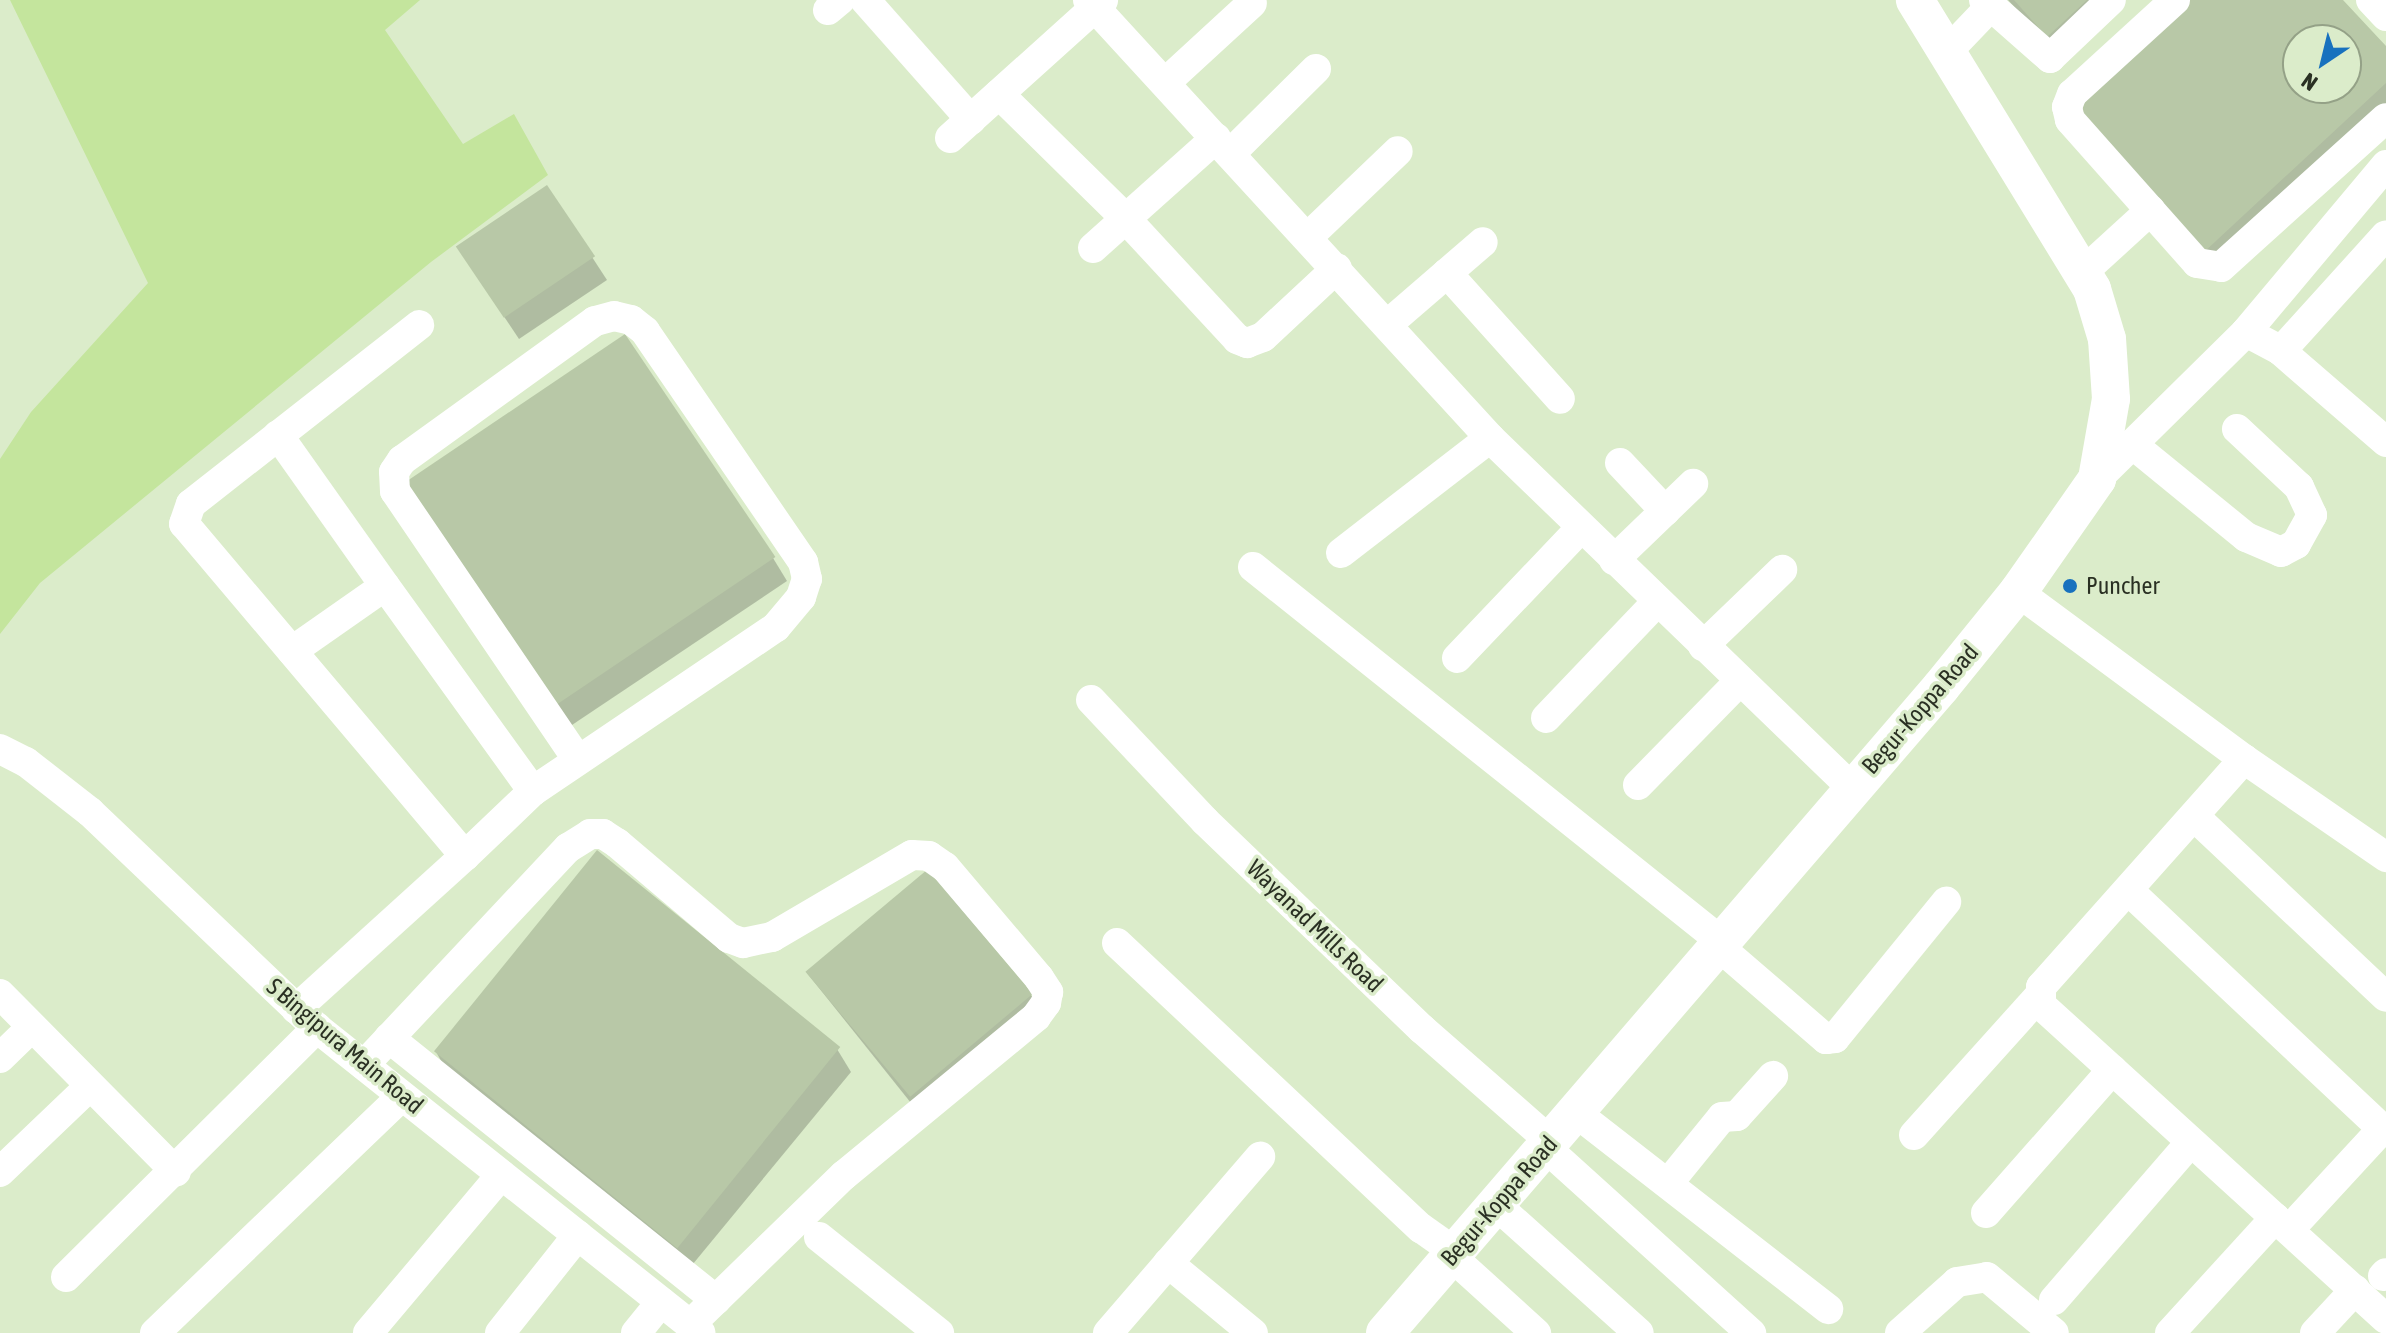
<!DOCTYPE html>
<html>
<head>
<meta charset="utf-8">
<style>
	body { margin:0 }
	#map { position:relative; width:2386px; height:1333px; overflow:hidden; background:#dbecca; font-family:"Asap Condensed",sans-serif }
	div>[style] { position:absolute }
	.green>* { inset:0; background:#c4e59d }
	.shadow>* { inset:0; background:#0003 }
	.building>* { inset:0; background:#b8c8a7; transform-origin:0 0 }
	.minor>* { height:30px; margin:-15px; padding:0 15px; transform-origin:15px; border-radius:15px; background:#fff }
	.major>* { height:38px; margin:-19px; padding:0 19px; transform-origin:19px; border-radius:19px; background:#fff }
	.dots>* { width:22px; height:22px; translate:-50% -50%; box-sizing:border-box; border:4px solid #dbecca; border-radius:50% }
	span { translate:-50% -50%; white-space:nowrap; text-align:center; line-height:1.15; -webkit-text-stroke:7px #dbecca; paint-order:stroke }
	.poi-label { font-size:24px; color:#2a3023 }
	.left { translate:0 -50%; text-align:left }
	.street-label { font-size:24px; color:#2a3023 }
	.north { position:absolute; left:2282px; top:24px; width:80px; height:80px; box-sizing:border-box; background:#dbecca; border:2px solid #94a187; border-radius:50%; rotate:215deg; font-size:22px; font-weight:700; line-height:32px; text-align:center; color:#2a3023 }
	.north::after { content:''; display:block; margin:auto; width:28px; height:36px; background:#1871be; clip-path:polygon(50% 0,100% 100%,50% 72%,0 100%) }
</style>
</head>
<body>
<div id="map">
	<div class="green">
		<div style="clip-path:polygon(10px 0,420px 0,385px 30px,463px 144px,514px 114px,548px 175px,431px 262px,40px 583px,0 634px,0 459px,31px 412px,148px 283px)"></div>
	</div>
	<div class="shadow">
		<div style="clip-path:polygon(2008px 0,2125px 0,2062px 59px)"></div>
		<div style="clip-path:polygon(evenodd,2190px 0,2340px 0,2386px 49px,2386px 118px,2218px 275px,2085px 134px,2190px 0,2298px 40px,2346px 40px,2346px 88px,2298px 88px,2298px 40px)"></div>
		<div style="clip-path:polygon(547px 188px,607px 280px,519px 339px,472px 269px)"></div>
		<div style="clip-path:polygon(420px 506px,773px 558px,787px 581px,569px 727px)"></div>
		<div style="clip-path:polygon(807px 973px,1031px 995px,1044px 1018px,923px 1118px)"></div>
		<div style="clip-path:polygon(837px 1049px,851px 1072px,688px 1270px,448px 1073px,435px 1050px)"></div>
	</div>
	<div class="building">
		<div style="clip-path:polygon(2014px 0,2087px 0,2047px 37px)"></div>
		<div style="clip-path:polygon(evenodd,2187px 0,2343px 0,2386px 46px,2386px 83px,2203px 253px,2069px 110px,2187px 0,2298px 40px,2346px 40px,2346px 88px,2298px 88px,2298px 40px)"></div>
		<div style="left:547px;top:185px;width:86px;height:110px;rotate:56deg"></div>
		<div style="left:625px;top:334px;width:269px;height:266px;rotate:56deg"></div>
		<div style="left:597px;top:850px;width:313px;height:259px;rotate:39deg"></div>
		<div style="left:928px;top:869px;width:163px;height:160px;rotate:50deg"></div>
	</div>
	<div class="minor">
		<div style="left:865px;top:0;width:160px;rotate:48.5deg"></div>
		<div style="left:1088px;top:0;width:595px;rotate:47.45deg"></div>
		<div style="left:1490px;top:438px;width:504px;rotate:44.03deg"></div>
		<div style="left:1984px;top:0;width:88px;rotate:41.3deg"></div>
		<div style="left:2050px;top:58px;width:84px;rotate:-43.6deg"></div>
		<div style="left:2175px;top:0;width:139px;rotate:137.6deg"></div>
		<div style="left:2072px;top:94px;width:14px;rotate:111deg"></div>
		<div style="left:2067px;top:107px;width:13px;rotate:77deg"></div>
		<div style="left:2070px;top:120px;width:191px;rotate:48.4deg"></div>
		<div style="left:2197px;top:263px;width:24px;rotate:9deg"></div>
		<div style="left:2221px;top:267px;width:222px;rotate:-42.1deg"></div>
		<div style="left:2371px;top:0;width:22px;rotate:47deg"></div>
		<div style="left:828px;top:10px;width:16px;rotate:-40deg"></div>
		<div style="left:1947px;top:52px;width:62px;rotate:-46.3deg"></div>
		<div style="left:1165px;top:83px;width:118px;rotate:-42.6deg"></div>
		<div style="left:999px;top:94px;width:178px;rotate:44.5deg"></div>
		<div style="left:1126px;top:219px;width:163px;rotate:47.2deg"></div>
		<div style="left:1237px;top:339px;width:11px;rotate:22deg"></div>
		<div style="left:1247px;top:343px;width:17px;rotate:-21deg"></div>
		<div style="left:1263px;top:337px;width:101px;rotate:-43deg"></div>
		<div style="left:950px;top:138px;width:206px;rotate:-42deg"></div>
		<div style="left:1230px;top:154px;width:121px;rotate:-44.7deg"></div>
		<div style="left:1308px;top:237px;width:124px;rotate:-43.7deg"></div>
		<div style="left:1093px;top:248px;width:165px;rotate:-41.8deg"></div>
		<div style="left:1447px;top:273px;width:169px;rotate:48.1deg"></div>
		<div style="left:2082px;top:273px;width:93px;rotate:-42.4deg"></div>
		<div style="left:1388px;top:324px;width:125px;rotate:-40.8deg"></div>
		<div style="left:2246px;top:332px;width:40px;rotate:28deg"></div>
		<div style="left:2281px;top:351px;width:139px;rotate:40.9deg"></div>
		<div style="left:2281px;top:351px;width:156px;rotate:-47.8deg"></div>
		<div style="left:278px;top:435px;width:185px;rotate:54.7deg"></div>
		<div style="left:2132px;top:444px;width:147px;rotate:39.2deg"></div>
		<div style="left:2246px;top:537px;width:38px;rotate:23deg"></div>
		<div style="left:2281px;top:552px;width:17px;rotate:-28deg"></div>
		<div style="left:2296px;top:544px;width:33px;rotate:-61deg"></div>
		<div style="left:2312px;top:515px;width:31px;rotate:-115deg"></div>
		<div style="left:2299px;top:487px;width:85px;rotate:-136.9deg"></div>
		<div style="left:1620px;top:463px;width:66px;rotate:46.8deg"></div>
		<div style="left:2097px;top:479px;width:209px;rotate:-44.6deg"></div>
		<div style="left:2246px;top:332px;width:218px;rotate:-50deg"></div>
		<div style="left:1341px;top:553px;width:188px;rotate:-37.7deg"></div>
		<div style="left:1614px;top:560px;width:110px;rotate:-43.9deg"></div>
		<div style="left:1253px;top:567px;width:599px;rotate:38.63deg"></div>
		<div style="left:2018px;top:592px;width:281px;rotate:36.5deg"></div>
		<div style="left:2244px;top:759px;width:305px;rotate:131.7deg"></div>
		<div style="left:2041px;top:987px;width:18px;rotate:90deg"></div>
		<div style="left:2041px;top:1005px;width:466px;rotate:42.3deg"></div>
		<div style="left:1703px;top:646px;width:110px;rotate:-43.9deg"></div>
		<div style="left:292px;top:651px;width:113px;rotate:-35deg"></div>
		<div style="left:385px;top:586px;width:253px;rotate:54.2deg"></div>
		<div style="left:533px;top:791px;width:94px;rotate:136.3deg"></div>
		<div style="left:1457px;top:658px;width:180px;rotate:-46.4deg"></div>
		<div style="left:1091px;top:700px;width:166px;rotate:46.7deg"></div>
		<div style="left:1205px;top:821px;width:301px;rotate:43.8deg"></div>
		<div style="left:1422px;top:1029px;width:170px;rotate:41.2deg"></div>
		<div style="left:1546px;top:718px;width:161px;rotate:-46.3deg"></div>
		<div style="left:0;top:749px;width:29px;rotate:27deg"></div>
		<div style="left:26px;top:762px;width:81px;rotate:38deg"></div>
		<div style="left:90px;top:812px;width:313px;rotate:43.6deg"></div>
		<div style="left:317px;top:1028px;width:490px;rotate:38.5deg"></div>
		<div style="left:2244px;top:759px;width:173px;rotate:34.6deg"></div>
		<div style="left:1638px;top:785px;width:143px;rotate:-45.6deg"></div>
		<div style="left:533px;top:791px;width:293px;rotate:-34deg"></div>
		<div style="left:776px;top:627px;width:39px;rotate:-50deg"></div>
		<div style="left:801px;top:597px;width:19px;rotate:-72deg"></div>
		<div style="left:807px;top:579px;width:17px;rotate:-103deg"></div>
		<div style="left:803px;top:562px;width:280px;rotate:-124.4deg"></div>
		<div style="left:645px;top:331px;width:18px;rotate:-142deg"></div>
		<div style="left:631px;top:320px;width:17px;rotate:-167deg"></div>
		<div style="left:614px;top:316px;width:20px;rotate:165deg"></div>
		<div style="left:595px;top:321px;width:238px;rotate:144.2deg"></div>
		<div style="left:402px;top:460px;width:14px;rotate:124deg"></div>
		<div style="left:394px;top:472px;width:19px;rotate:87deg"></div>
		<div style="left:395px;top:491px;width:325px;rotate:55.8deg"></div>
		<div style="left:2195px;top:817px;width:262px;rotate:43.3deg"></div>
		<div style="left:2128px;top:890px;width:354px;rotate:43.2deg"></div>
		<div style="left:1117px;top:943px;width:417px;rotate:43.2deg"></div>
		<div style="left:1421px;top:1228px;width:42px;rotate:35.2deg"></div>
		<div style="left:1717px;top:945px;width:144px;rotate:40.8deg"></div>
		<div style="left:1826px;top:1039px;width:9px;rotate:-6deg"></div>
		<div style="left:1835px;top:1038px;width:176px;rotate:-50.8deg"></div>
		<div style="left:0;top:994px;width:250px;rotate:45.3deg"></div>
		<div style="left:296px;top:1009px;width:228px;rotate:-42.2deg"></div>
		<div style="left:465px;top:856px;width:435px;rotate:-130.2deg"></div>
		<div style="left:184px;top:524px;width:21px;rotate:-71deg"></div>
		<div style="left:191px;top:504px;width:290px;rotate:-38.1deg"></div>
		<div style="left:389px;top:1038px;width:419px;rotate:38.7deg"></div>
		<div style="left:0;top:1058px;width:43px;rotate:-44.1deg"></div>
		<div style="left:364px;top:1065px;width:298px;rotate:-46.8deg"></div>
		<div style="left:568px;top:848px;width:26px;rotate:-32deg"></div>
		<div style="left:590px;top:834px;width:13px"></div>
		<div style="left:603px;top:834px;width:17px;rotate:33deg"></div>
		<div style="left:617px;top:843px;width:147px;rotate:40.3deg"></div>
		<div style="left:729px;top:938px;width:15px;rotate:20deg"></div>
		<div style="left:743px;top:943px;width:30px;rotate:-12deg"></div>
		<div style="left:772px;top:937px;width:162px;rotate:-30.4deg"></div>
		<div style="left:912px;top:855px;width:17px;rotate:3deg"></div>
		<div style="left:929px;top:856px;width:19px;rotate:35deg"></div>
		<div style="left:945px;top:867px;width:145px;rotate:49.7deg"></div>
		<div style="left:1039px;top:978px;width:17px;rotate:57deg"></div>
		<div style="left:1048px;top:992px;width:11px;rotate:100deg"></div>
		<div style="left:1046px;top:1003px;width:17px;rotate:126deg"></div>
		<div style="left:1036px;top:1017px;width:249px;rotate:140.5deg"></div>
		<div style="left:844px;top:1175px;width:215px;rotate:135.8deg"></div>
		<div style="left:1575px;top:1112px;width:321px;rotate:37.9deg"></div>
		<div style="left:1914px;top:1135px;width:187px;rotate:-48deg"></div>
		<div style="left:1545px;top:1147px;width:278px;rotate:42.1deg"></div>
		<div style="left:0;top:1172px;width:123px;rotate:-43.7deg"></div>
		<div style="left:1670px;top:1181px;width:82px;rotate:-50.9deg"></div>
		<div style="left:1722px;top:1117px;width:15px;rotate:-4deg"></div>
		<div style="left:1737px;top:1116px;width:54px;rotate:-48deg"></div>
		<div style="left:1495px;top:1204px;width:193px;rotate:41.9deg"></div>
		<div style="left:1986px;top:1213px;width:191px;rotate:-48.6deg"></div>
		<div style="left:2300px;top:1218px;width:122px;rotate:-47.3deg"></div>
		<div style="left:819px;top:1237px;width:154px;rotate:38.7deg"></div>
		<div style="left:1451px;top:1256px;width:115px;rotate:42.2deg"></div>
		<div style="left:1168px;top:1263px;width:110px;rotate:39.5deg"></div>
		<div style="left:2383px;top:1276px;width:4px;rotate:-45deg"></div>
		<div style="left:66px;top:1277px;width:354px;rotate:-44.8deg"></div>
		<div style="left:2054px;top:1300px;width:209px;rotate:-49.1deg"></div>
		<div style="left:155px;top:1333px;width:342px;rotate:-43.8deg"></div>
		<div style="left:368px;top:1333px;width:207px;rotate:-49.9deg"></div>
		<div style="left:500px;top:1333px;width:125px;rotate:-51.5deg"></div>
		<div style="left:636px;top:1333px;width:40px;rotate:-51deg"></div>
		<div style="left:1108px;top:1333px;width:233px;rotate:-49.2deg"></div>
		<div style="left:1900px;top:1333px;width:76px;rotate:-41.8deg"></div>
		<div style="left:1957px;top:1282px;width:30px;rotate:-9deg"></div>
		<div style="left:1987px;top:1277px;width:87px;rotate:39.9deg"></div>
		<div style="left:2170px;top:1333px;width:156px;rotate:-47.6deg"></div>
		<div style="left:2315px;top:1333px;width:59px;rotate:-47.1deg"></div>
	</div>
	<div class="major">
		<div style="left:1385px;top:1333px;width:852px;rotate:-49.28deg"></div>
		<div style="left:1941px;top:687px;width:122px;rotate:-51deg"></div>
		<div style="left:2018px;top:592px;width:138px;rotate:-55deg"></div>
		<div style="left:2097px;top:479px;width:81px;rotate:-80.1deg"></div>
		<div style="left:2111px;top:399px;width:60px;rotate:-93.8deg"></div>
		<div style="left:2107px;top:339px;width:52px;rotate:-106.7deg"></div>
		<div style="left:2092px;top:289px;width:339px;rotate:-121.5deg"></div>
	</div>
	<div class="dots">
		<div style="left:2070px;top:586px;background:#1871be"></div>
	</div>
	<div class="poi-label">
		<span class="left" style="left:2086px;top:586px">Puncher</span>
	</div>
	<div class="street-label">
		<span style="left:1920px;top:709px;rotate:-49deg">Begur-Koppa Road</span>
		<span style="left:1315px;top:926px;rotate:44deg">Wayanad Mills Road</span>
		<span style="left:345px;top:1046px;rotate:40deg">S Bingipura Main Road</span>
		<span style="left:1499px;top:1201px;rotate:-49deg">Begur-Koppa Road</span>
	</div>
	<div class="north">N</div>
</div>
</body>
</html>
